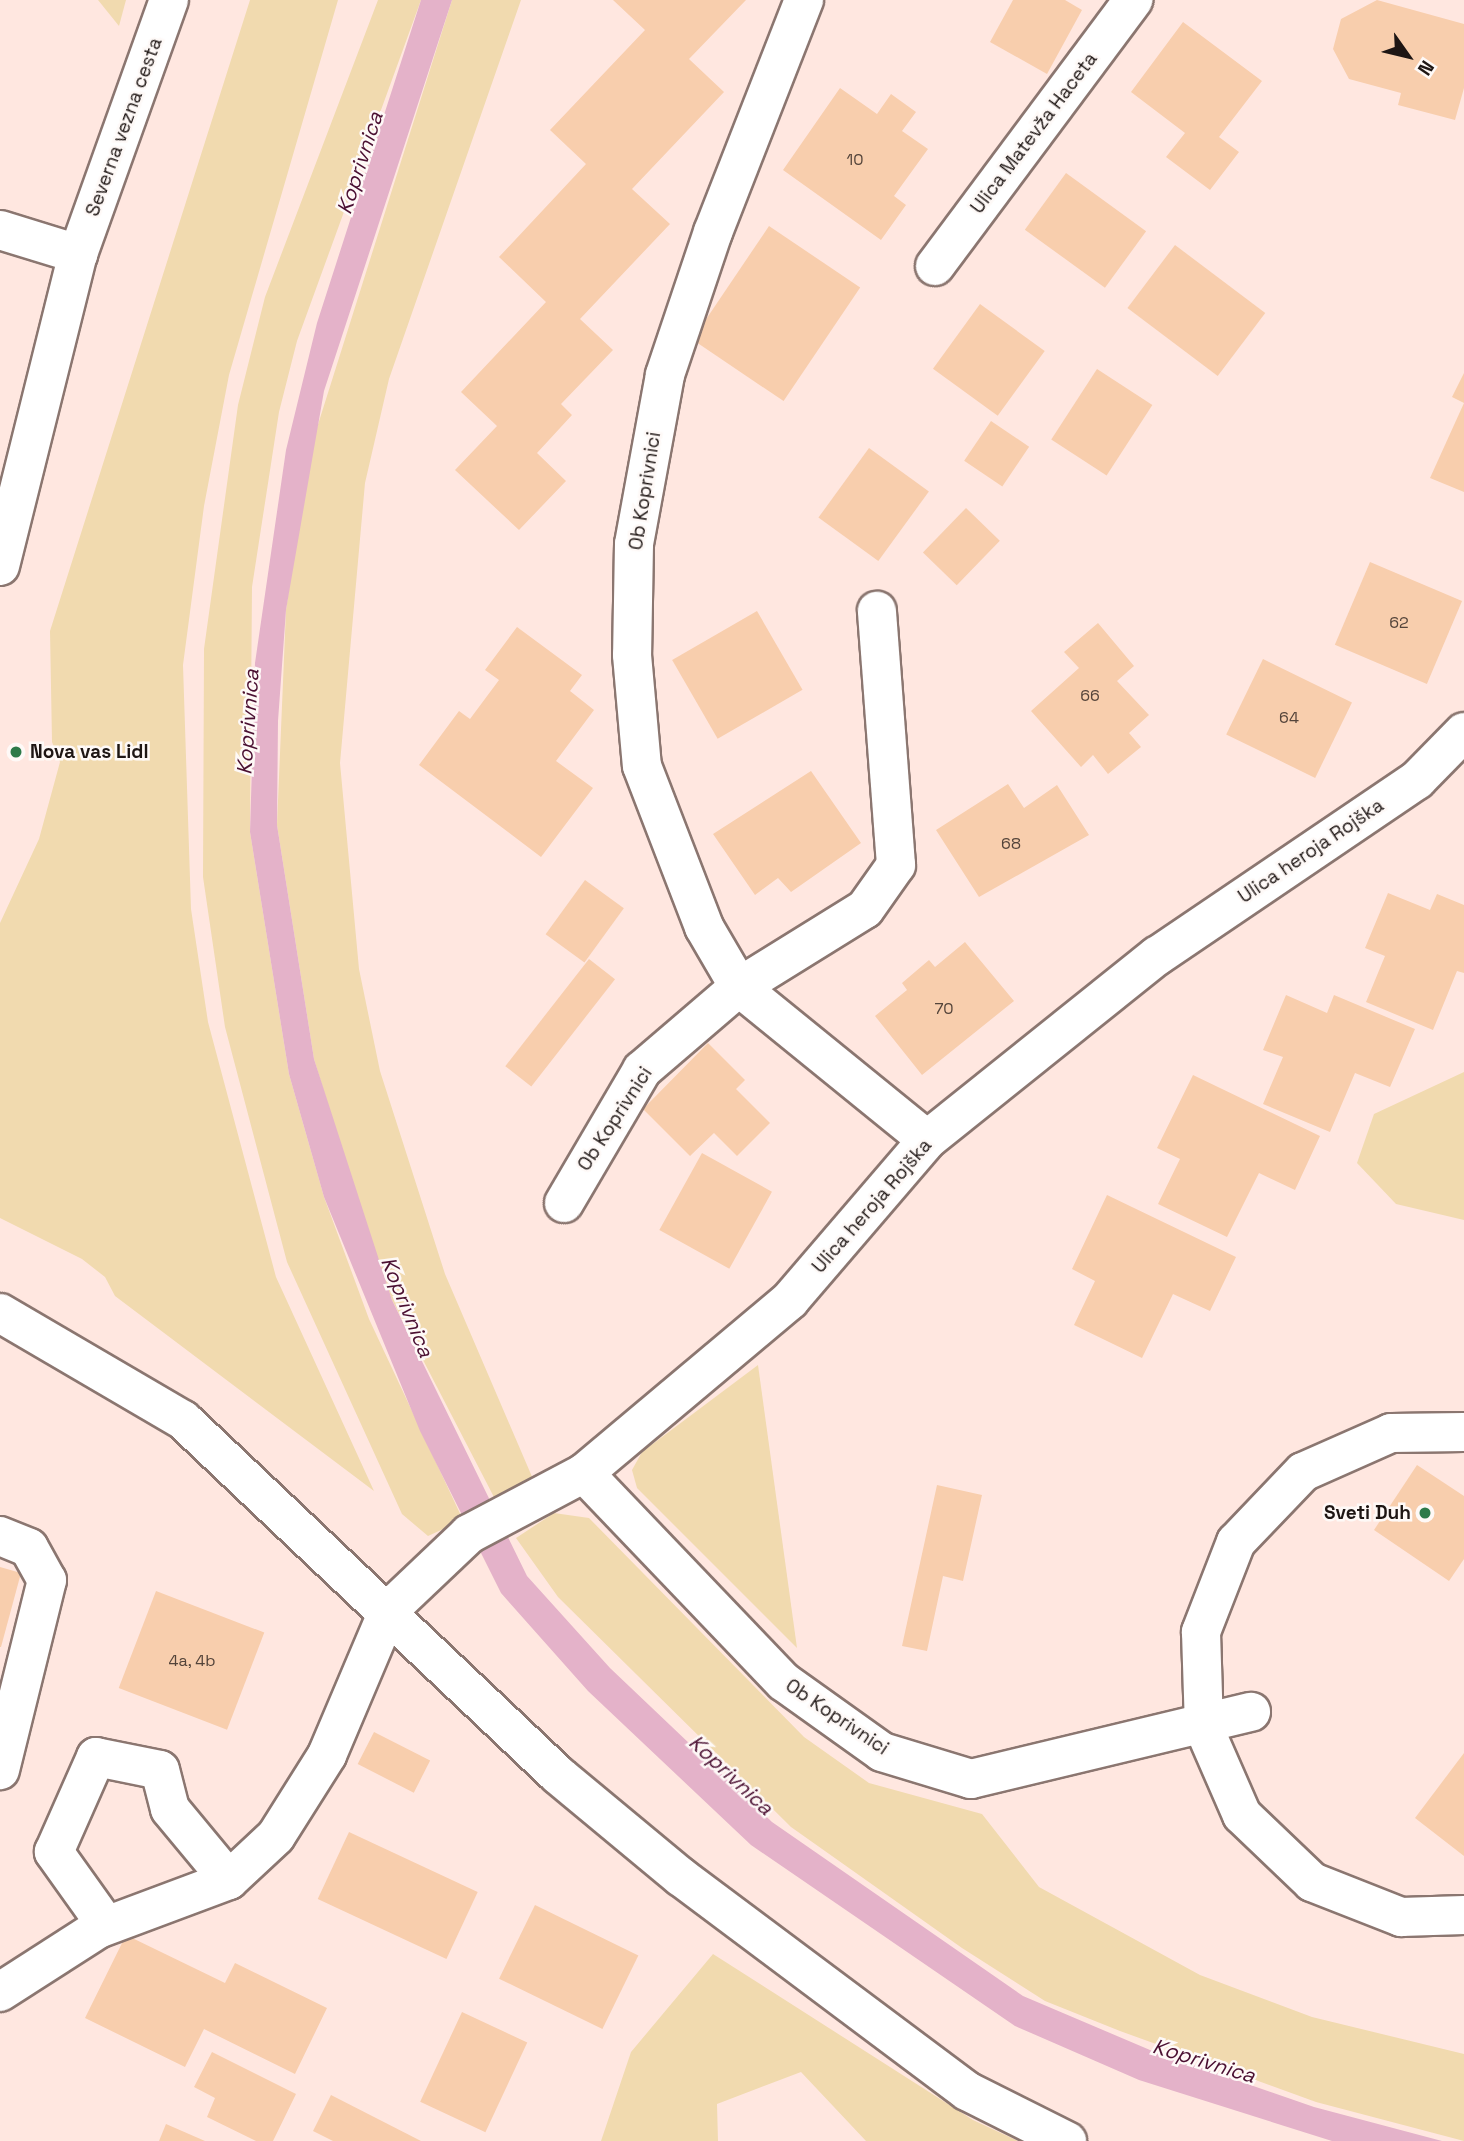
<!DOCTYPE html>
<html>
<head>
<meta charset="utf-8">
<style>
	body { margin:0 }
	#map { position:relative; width:1464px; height:2141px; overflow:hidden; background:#ffe7e0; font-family:"Space Grotesk",sans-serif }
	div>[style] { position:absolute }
	.green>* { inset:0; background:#f1daaf }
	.water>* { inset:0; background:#e4b2c9 }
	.building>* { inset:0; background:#f8cead; transform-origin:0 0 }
	.roads { filter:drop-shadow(2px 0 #8b7670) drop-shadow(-2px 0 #8b7670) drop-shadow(0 2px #8b7670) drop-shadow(0 -2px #8b7670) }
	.minor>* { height:38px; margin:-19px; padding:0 19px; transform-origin:19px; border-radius:19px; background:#fff }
	.dots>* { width:19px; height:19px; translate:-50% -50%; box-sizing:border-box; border:4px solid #fef9f7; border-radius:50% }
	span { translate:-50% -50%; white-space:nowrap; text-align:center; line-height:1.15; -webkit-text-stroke:5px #fef9f7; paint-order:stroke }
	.number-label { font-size:16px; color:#54443a }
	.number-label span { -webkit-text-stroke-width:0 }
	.street-label { font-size:19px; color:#1e1614 }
	.poi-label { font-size:19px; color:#1e1614; font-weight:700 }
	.left { translate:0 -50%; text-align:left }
	.right { translate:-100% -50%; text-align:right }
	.water-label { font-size:21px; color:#4a0f31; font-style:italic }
	.north { position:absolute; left:1373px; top:21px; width:70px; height:70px; -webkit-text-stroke:5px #fef9f7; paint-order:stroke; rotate:124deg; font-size:19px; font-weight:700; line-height:28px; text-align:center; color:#1e1614 }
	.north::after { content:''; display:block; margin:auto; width:24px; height:32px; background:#1e1614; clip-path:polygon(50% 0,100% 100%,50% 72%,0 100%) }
</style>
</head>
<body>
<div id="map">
	<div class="green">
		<div style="clip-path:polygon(98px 0,126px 0,119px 26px)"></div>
		<div style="clip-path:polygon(250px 0,338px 0,229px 375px,204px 506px,183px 665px,191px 909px,208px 1022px,276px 1277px,374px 1491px,115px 1296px,105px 1277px,82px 1259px,0 1218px,0 923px,39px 839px,60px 762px,52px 742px,50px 631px)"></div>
		<div style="clip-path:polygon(378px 0,421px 0,297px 341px,279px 412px,252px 587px,250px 832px,289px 1074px,324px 1197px,369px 1319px,463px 1520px,428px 1536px,402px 1514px,287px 1262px,225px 1027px,203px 877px,204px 649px,238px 405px,265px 297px)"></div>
		<div style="clip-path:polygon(452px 0,521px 0,389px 379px,365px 483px,340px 763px,359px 969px,380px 1071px,445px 1274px,533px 1479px,496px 1501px,392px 1300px,359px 1206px,314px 1059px,277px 825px,286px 610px,309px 453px)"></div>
		<div style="clip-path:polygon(1464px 1072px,1464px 1220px,1396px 1204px,1357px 1163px,1374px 1114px)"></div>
		<div style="clip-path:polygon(758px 1365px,797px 1648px,637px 1488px,632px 1470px,642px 1452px)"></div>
		<div style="clip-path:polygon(554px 1513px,589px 1518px,804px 1737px,869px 1783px,982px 1814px,1039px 1887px,1200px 1975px,1312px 2017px,1464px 2054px,1464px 2141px,1316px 2102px,1120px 2031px,1045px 2001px,962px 1948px,791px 1827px,558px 1597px,516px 1538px)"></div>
		<div style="clip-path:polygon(713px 1954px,973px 2120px,1018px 2141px,866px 2141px,801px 2072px,717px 2104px,718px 2141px,601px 2141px,631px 2052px)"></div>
	</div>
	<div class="water">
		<div style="clip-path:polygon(421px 0,452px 0,324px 391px,286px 610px,278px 721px,277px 825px,314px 1059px,392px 1300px,527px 1576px,610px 1668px,772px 1822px,1023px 1996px,1150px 2050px,1314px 2107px,1442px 2141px,1332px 2141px,1139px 2080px,1015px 2026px,751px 1845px,588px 1691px,501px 1593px,420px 1431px,324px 1197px,289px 1074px,250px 832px,255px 663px,286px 450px,317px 323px)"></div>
	</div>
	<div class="building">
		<div style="clip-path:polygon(613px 0,746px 0,689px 59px,724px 92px,632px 189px,670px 224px,580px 319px,613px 350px,561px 404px,572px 415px,537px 453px,566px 481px,519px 530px,455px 470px,497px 426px,461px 392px,546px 302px,499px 257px,586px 164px,550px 130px,645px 30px)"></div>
		<div style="clip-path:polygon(1013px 0,1065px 0,1082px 10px,1047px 74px,990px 42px)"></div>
		<div style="clip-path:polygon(1377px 0,1464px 24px,1464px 88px,1455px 120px,1398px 105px,1401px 93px,1349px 79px,1333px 49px,1341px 19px)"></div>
		<div style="clip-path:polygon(1183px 22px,1262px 81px,1219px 137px,1239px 152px,1210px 190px,1166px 157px,1185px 133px,1131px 92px)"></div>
		<div style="clip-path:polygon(840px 88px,877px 114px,891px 94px,916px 112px,902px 131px,928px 149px,894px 196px,906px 205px,881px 240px,783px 170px)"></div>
		<div style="left:1066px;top:173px;width:99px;height:70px;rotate:36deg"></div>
		<div style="left:769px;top:226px;width:110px;height:137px;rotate:34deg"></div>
		<div style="left:1175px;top:245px;width:113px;height:79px;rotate:37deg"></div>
		<div style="left:980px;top:304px;width:80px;height:80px;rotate:36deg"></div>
		<div style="left:1097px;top:369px;width:66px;height:84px;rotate:33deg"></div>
		<div style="clip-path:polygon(1464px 373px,1464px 403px,1452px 397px)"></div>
		<div style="clip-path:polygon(1464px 403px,1464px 492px,1430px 478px)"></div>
		<div style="left:991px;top:421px;width:46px;height:48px;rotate:34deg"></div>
		<div style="left:869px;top:448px;width:74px;height:86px;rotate:36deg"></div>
		<div style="left:966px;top:508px;width:47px;height:62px;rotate:44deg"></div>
		<div style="left:1370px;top:562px;width:100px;height:90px;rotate:23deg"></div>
		<div style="left:757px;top:611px;width:91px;height:98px;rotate:60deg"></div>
		<div style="clip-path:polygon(1098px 623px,1134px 666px,1117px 681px,1149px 715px,1129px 733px,1141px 747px,1108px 774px,1093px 755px,1081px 767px,1031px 711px,1079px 668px,1064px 652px)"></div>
		<div style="clip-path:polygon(517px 627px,582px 675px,570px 691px,594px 710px,556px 761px,593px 788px,541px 857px,419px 765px,459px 711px,470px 719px,499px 680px,485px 670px)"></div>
		<div style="left:1263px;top:659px;width:99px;height:84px;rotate:26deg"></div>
		<div style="clip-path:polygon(811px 771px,861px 843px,791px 892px,778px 878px,755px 895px,713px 834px)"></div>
		<div style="clip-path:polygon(1008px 784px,1024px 808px,1057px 785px,1089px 835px,979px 897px,936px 830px)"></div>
		<div style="left:585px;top:880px;width:48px;height:67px;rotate:36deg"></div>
		<div style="clip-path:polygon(1388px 893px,1430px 910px,1437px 894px,1464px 905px,1464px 973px,1457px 971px,1433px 1030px,1366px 1002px,1385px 956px,1365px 948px)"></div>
		<div style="clip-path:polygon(965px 942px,1014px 1001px,922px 1075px,875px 1016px,907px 990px,902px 983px,929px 960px,935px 967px)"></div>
		<div style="left:589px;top:959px;width:33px;height:136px;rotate:38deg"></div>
		<div style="clip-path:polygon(1286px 995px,1327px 1013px,1334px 995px,1415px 1029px,1390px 1087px,1355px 1073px,1330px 1132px,1263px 1104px,1283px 1057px,1263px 1050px)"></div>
		<div style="clip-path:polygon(708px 1043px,745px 1080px,736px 1089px,770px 1123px,737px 1156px,714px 1133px,690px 1156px,643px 1109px)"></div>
		<div style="clip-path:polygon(1193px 1075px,1320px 1136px,1295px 1190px,1259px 1173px,1227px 1237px,1158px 1204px,1180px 1159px,1157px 1148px)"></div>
		<div style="left:702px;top:1153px;width:80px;height:88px;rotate:29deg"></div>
		<div style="clip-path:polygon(1107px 1195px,1236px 1257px,1210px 1311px,1173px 1294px,1142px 1358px,1074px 1325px,1095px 1281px,1072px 1269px)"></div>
		<div style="clip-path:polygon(1417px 1465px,1464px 1496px,1464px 1559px,1449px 1581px,1374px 1530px)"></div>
		<div style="clip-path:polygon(937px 1485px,982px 1495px,963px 1581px,943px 1576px,927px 1651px,902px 1646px)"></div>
		<div style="clip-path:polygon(0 1567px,21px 1573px,1px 1647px,0 1647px)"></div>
		<div style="left:156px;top:1591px;width:116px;height:104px;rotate:21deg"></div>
		<div style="left:374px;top:1732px;width:63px;height:36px;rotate:27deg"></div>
		<div style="clip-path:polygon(1464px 1753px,1464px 1856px,1415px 1818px)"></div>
		<div style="left:349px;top:1832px;width:142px;height:74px;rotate:25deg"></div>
		<div style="left:535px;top:1905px;width:115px;height:82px;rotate:26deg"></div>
		<div style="clip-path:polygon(126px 1935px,225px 1983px,235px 1963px,327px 2008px,295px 2074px,204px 2029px,185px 2067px,85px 2018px)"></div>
		<div style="left:462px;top:2012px;width:72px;height:99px;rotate:25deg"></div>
		<div style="clip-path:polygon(212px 2052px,296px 2094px,273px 2141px,256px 2141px,207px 2117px,215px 2098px,194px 2087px)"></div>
		<div style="clip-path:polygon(331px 2095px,421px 2141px,333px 2141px,313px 2131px)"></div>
		<div style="clip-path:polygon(166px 2124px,205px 2141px,159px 2141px)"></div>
	</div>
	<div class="roads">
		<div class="minor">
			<div style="left:804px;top:0;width:249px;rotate:111.4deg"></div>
			<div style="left:713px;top:232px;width:151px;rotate:108.6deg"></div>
			<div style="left:665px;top:375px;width:172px;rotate:100.4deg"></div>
			<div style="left:634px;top:544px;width:111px;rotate:91deg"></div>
			<div style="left:632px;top:655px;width:111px;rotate:84.9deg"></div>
			<div style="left:642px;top:766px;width:173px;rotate:68.9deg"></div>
			<div style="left:704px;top:927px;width:69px;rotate:59.7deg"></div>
			<div style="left:739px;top:987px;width:242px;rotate:39.1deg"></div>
			<div style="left:0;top:230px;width:82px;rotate:17.1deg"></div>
			<div style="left:935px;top:266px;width:332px;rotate:-53.3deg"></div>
			<div style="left:0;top:566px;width:322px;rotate:-76deg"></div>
			<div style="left:78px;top:254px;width:270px;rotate:-70.3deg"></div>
			<div style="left:564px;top:1203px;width:154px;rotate:-59.6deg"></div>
			<div style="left:642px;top:1070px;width:128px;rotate:-40.6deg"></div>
			<div style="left:739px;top:987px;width:148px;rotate:-31.8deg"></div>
			<div style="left:865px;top:909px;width:54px;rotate:-54.8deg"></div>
			<div style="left:896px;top:865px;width:255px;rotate:-94.3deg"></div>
			<div style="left:0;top:1313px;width:212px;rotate:30.3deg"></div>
			<div style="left:183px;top:1420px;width:516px;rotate:43.43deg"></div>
			<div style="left:558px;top:1775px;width:160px;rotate:39.7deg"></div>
			<div style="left:681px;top:1877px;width:357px;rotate:36.8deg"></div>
			<div style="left:967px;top:2091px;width:112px;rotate:26.6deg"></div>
			<div style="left:1464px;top:1432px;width:73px;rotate:179.2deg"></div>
			<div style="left:1391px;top:1433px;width:96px;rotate:156.1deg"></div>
			<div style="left:1303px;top:1472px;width:97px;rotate:133.7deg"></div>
			<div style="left:1236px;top:1542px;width:97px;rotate:111.3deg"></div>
			<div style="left:1201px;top:1632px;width:96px;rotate:88.2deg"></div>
			<div style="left:1204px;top:1728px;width:95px;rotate:66.4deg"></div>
			<div style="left:1242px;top:1815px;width:97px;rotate:43.7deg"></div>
			<div style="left:1312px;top:1882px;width:96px;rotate:21.5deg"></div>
			<div style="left:1401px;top:1917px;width:63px;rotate:-1.8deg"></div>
			<div style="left:584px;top:1473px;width:289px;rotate:46.3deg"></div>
			<div style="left:784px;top:1682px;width:120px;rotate:35.5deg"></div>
			<div style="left:882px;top:1752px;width:93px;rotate:16.9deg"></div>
			<div style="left:971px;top:1779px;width:288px;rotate:-13.5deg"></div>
			<div style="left:0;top:1536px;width:31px;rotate:22deg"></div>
			<div style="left:29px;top:1548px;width:37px;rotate:61deg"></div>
			<div style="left:47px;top:1580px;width:196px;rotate:103.9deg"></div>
			<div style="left:106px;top:1925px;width:90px;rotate:-125.5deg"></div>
			<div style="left:54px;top:1852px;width:104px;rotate:-66.1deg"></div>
			<div style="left:96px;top:1757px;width:65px;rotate:11.5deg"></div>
			<div style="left:160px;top:1770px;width:40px;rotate:75.6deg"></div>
			<div style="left:170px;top:1809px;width:92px;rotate:50.3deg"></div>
			<div style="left:0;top:1992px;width:117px;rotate:-32.7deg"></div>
			<div style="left:98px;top:1929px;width:140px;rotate:-20.5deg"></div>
			<div style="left:229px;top:1880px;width:64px;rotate:-43.1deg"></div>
			<div style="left:276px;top:1836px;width:96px;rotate:-57.8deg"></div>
			<div style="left:327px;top:1755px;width:156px;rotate:-67deg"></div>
			<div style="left:388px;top:1611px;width:112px;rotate:-43.5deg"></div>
			<div style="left:469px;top:1534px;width:130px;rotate:-27.9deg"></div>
			<div style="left:584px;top:1473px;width:269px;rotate:-40deg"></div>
			<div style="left:790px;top:1300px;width:211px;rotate:-49.4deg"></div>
			<div style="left:927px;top:1140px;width:295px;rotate:-38.7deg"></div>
			<div style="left:1157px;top:956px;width:314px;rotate:-34.1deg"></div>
			<div style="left:1417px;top:780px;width:67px;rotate:-45.6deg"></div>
		</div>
	</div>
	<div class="dots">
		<div style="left:16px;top:752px;background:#2d7a49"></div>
		<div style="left:1425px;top:1513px;background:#2d7a49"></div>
	</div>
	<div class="number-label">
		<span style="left:855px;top:160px">10</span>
		<span style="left:1399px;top:623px">62</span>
		<span style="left:1090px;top:696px">66</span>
		<span style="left:1289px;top:718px">64</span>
		<span style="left:1011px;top:844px">68</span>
		<span style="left:944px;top:1009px">70</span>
		<span style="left:192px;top:1661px">4a, 4b</span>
	</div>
	<div class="street-label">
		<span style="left:124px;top:127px;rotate:-70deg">Severna vezna cesta</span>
		<span style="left:1034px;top:133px;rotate:-53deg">Ulica Matevža Haceta</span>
		<span style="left:645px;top:491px;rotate:-81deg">Ob Koprivnici</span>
		<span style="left:1311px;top:851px;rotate:-34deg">Ulica heroja Rojška</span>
		<span style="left:615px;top:1119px;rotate:-57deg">Ob Koprivnici</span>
		<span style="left:872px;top:1206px;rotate:-49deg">Ulica heroja Rojška</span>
		<span style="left:837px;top:1717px;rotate:34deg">Ob Koprivnici</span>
	</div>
	<div class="poi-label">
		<span class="left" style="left:30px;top:752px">Nova vas Lidl</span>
		<span class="right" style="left:1411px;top:1513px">Sveti Duh</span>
	</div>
	<div class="water-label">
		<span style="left:360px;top:163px;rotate:-72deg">Koprivnica</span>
		<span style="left:248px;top:722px;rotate:-86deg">Koprivnica</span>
		<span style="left:407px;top:1307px;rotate:68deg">Koprivnica</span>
		<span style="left:731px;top:1775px;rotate:43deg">Koprivnica</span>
		<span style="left:1204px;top:2061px;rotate:17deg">Koprivnica</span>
	</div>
	<div class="north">N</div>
</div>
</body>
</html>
